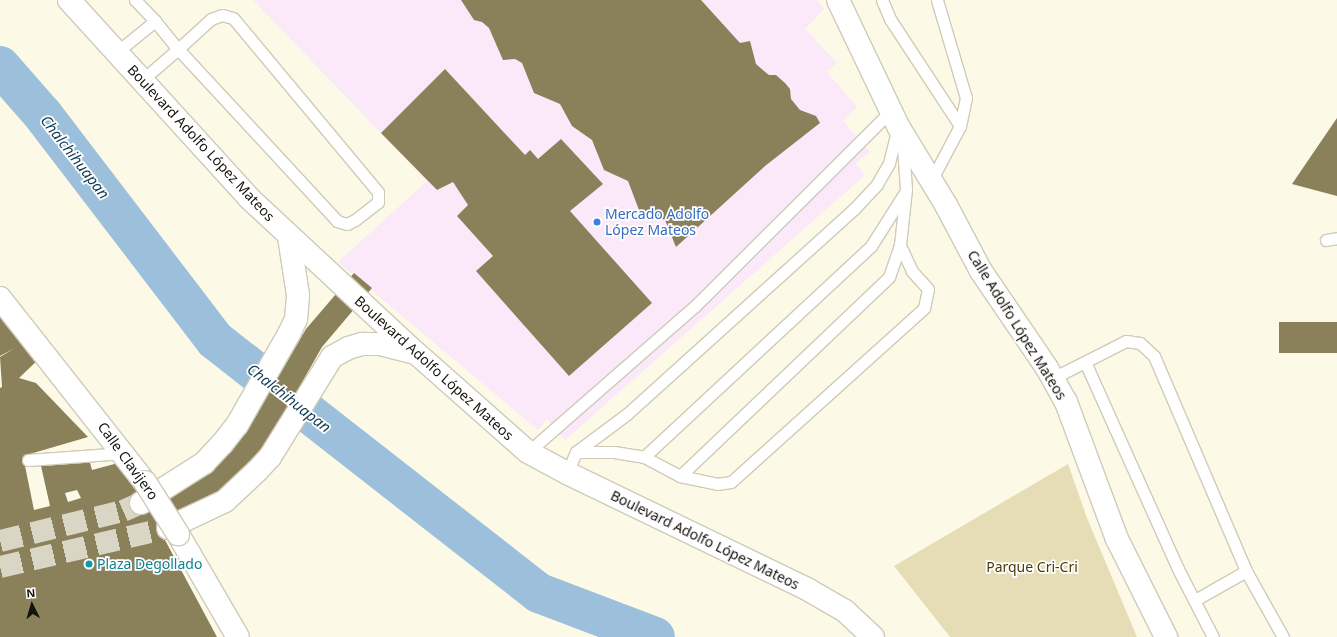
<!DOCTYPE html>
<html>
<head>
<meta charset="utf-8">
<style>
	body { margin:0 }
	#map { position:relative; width:1337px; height:637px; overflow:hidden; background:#fdf9e7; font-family:"Noto Sans",sans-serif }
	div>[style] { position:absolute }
	.commercial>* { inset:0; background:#fbe8f8 }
	.green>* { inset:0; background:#e6ddb7 }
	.river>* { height:40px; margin:-20px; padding:0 20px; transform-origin:20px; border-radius:20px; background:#9cc0db }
	.building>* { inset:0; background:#8a815a; transform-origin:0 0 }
	.secondary-tunnel>* { height:22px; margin-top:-11px; transform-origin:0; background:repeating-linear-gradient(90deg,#dad6c6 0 22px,transparent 0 33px) }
	.roads { filter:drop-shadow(1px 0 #cfcbba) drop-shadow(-1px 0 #cfcbba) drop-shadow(0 1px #cfcbba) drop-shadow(0 -1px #cfcbba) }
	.lane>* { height:11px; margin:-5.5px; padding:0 5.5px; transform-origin:5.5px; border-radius:5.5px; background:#fff }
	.street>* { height:22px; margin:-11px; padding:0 11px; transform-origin:11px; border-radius:11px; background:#fff }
	.secondary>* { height:22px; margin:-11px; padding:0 11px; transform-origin:11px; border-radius:11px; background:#fff }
	.bridges { filter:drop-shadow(1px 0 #cfcbba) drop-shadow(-1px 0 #cfcbba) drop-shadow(0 1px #cfcbba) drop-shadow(0 -1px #cfcbba) }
	.street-bridge>* { height:22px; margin:-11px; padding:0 11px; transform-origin:11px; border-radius:11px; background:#fff }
	.dots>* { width:11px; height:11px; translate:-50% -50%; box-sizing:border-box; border:2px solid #fff; border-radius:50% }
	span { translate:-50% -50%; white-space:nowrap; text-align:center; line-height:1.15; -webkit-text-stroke:3.5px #fff; paint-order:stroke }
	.street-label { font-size:14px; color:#14120d }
	.shop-label { font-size:14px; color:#366cbe }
	.left { translate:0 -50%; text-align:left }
	.culture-label { font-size:14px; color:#0d838f }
	.park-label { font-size:14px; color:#473c08 }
	.water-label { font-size:15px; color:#0d3a56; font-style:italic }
	.north { position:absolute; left:12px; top:585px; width:40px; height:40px; -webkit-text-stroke:3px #fff; paint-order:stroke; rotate:355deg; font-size:11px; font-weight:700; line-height:16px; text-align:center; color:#14120d }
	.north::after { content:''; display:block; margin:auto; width:14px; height:18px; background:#14120d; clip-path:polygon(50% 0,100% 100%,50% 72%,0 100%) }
</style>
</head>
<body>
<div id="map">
	<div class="commercial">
		<div style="clip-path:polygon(253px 0,817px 0,824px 9px,805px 29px,837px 63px,827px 72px,857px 107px,843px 121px,870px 152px,856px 163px,865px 175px,565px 440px,547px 419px,538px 430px,338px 262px,427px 181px)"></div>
	</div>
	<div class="green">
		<div style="clip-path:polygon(1068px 464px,1087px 518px,1137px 637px,950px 637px,894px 566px)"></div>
	</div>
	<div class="river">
		<div style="left:0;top:66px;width:65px;rotate:48.7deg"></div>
		<div style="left:43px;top:115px;width:283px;rotate:52.6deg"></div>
		<div style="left:215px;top:340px;width:411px;rotate:38deg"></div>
		<div style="left:539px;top:593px;width:124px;rotate:20.8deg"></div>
	</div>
	<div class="building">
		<div style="clip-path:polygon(461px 0,701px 0,740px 43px,750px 41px,756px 64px,764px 71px,769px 75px,776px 75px,785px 83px,790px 89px,791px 99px,800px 110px,816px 116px,820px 123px,765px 166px,676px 247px,665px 220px,639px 210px,628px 181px,604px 170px,592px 140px,572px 126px,560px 104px,534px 93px,522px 63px,515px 59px,503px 60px,489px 28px,482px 22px,474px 20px)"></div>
		<div style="clip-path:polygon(445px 69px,525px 155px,530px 150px,538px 159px,561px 139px,603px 184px,570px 211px,652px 303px,569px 376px,476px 271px,493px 256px,457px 216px,468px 205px,453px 182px,437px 190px,381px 133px)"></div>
		<div style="clip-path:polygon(1337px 118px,1337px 196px,1292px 184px)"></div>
		<div style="clip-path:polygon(evenodd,354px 273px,372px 288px,322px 347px,268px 442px,245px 470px,219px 494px,158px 527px,217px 637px,0 637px,0 388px,2px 387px,0 357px,15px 348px,0 356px,0 314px,42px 356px,19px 378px,36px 383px,88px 437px,23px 456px,34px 510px,50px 506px,41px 466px,89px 459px,92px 470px,122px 462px,147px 507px,227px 453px,250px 425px,306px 329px,354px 273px,77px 490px,81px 498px,68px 502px,65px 493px,77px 490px)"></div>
		<div style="left:1279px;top:322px;width:58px;height:31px"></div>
	</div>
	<div class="secondary-tunnel">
		<div style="left:0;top:541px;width:127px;rotate:-13.7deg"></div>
		<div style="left:123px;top:511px;width:20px;rotate:-24deg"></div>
		<div style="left:0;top:567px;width:172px;rotate:-13.1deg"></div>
	</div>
	<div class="roads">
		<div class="lane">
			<div style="left:135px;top:0;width:29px;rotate:46deg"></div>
			<div style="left:155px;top:21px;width:36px;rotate:51deg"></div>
			<div style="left:178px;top:49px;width:234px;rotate:47.2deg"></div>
			<div style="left:337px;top:221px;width:10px;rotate:17deg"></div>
			<div style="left:347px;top:224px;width:9px;rotate:-27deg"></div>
			<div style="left:355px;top:220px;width:29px;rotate:-38deg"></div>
			<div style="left:378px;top:202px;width:10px;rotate:-90deg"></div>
			<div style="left:378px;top:192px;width:226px;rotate:-129.8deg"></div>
			<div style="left:233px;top:18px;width:11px;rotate:-165deg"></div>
			<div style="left:222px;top:15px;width:12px;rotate:160deg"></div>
			<div style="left:211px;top:19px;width:45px;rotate:137.7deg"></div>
			<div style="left:178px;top:49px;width:48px;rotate:139.3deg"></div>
			<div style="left:882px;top:0;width:21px;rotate:67deg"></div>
			<div style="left:890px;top:19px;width:128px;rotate:56.8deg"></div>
			<div style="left:117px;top:52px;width:49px;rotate:-39.2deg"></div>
			<div style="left:931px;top:181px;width:62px;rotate:-62.2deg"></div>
			<div style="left:960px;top:126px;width:29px;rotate:-78deg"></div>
			<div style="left:966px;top:98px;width:102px;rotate:-106.5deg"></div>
			<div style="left:1326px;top:240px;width:11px;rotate:-10deg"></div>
			<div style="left:1085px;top:362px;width:227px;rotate:65.8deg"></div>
			<div style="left:1178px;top:569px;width:76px;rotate:62.8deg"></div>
			<div style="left:1053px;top:378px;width:82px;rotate:-26.9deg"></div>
			<div style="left:1126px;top:341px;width:14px;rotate:8deg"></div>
			<div style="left:1140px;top:343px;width:19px;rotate:43deg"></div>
			<div style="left:1154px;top:356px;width:234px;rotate:66.8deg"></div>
			<div style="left:1246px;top:571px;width:76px;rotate:60.7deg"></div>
			<div style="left:528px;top:452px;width:222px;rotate:-41.2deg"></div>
			<div style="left:695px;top:306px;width:276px;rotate:-44.9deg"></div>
			<div style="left:576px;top:452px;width:38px"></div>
			<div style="left:614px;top:452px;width:30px;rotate:9deg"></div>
			<div style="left:644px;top:457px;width:41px;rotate:27.8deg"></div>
			<div style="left:680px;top:476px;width:38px;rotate:12deg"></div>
			<div style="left:717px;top:484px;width:14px;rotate:-8deg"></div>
			<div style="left:731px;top:482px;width:260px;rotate:-42deg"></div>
			<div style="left:924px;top:308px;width:19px;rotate:-78deg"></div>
			<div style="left:928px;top:289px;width:24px;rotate:-132deg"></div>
			<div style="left:912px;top:271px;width:29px;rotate:-115deg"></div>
			<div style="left:900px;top:245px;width:56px;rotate:-83.9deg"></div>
			<div style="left:906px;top:189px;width:42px;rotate:-94.1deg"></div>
			<div style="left:644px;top:457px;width:310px;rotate:-42.9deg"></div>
			<div style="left:871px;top:246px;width:62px;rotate:-57.6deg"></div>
			<div style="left:28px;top:460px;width:96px;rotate:-4.2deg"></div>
			<div style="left:567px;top:473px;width:23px;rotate:-67deg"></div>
			<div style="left:576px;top:452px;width:64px;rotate:-36.7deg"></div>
			<div style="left:627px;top:414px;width:306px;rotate:-42.1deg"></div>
			<div style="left:854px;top:209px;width:34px;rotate:-47deg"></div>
			<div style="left:877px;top:184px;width:24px;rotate:-60deg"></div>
			<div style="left:889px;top:163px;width:37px;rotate:-76deg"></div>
			<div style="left:680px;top:476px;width:289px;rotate:-43.6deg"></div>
			<div style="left:889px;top:277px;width:34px;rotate:-71deg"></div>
			<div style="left:1195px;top:600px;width:59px;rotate:-29.6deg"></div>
		</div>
		<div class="street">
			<div style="left:0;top:298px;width:234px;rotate:51.8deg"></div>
			<div style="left:178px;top:534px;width:119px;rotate:59.8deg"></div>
		</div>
		<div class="secondary">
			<div style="left:69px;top:0;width:268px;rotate:47.7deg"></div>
			<div style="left:249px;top:198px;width:228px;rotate:42.9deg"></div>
			<div style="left:416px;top:353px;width:149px;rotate:41.5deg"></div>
			<div style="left:528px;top:452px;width:44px;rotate:28.3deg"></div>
			<div style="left:567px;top:473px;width:267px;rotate:25.8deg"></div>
			<div style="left:807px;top:589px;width:44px;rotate:30.1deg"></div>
			<div style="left:845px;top:611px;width:38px;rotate:43deg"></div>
			<div style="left:838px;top:0;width:140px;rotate:64.5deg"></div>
			<div style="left:898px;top:126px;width:92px;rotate:58.7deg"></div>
			<div style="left:946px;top:205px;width:75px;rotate:62.1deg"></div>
			<div style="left:981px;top:271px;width:117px;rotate:55.8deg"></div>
			<div style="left:1047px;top:368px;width:39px;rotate:61deg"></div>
			<div style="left:1066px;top:402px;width:146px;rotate:69.6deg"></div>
			<div style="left:1117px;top:539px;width:110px;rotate:63.4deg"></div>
			<div style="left:141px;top:503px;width:75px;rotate:-32.4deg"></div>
			<div style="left:204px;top:463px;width:26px;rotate:-47deg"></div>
			<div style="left:222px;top:444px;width:24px;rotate:-52deg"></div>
			<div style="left:237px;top:425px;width:105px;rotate:-60.3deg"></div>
			<div style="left:289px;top:334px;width:17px;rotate:-65deg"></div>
			<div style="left:296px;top:319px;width:24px;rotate:-85deg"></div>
			<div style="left:298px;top:295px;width:59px;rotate:-98.8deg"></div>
			<div style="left:168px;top:528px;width:63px;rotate:-25.3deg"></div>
			<div style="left:225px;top:501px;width:44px;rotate:-43.2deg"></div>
			<div style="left:257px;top:471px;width:19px;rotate:-47deg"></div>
			<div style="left:270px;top:457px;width:118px;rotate:-58.2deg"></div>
			<div style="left:332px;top:357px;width:18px;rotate:-29deg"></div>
			<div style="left:348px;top:348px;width:15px;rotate:-16deg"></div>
			<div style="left:362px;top:344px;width:18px"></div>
			<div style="left:380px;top:344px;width:34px;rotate:14deg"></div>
		</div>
	</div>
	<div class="bridges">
		<div class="street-bridge">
			<div style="left:145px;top:482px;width:62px;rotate:57.6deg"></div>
		</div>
	</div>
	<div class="dots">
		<div style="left:597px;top:222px;background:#3f7fe0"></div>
		<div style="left:89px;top:564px;background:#0f9aa8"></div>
	</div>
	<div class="street-label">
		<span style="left:201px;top:143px;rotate:47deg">Boulevard Adolfo López Mateos</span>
		<span style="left:1017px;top:325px;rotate:58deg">Calle Adolfo López Mateos</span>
		<span style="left:434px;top:368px;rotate:42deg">Boulevard Adolfo López Mateos</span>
		<span style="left:128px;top:461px;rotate:54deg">Calle Clavijero</span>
		<span style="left:705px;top:540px;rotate:26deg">Boulevard Adolfo López Mateos</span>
	</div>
	<div class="shop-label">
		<span class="left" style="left:605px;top:222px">Mercado Adolfo<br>López Mateos</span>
	</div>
	<div class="culture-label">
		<span class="left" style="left:97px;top:564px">Plaza Degollado</span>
	</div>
	<div class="park-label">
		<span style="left:1032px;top:567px">Parque Cri-Cri</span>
	</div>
	<div class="water-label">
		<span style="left:75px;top:157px;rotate:52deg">Chalchihuapan</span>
		<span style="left:289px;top:398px;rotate:38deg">Chalchihuapan</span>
	</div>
	<div class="north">N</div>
</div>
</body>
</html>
